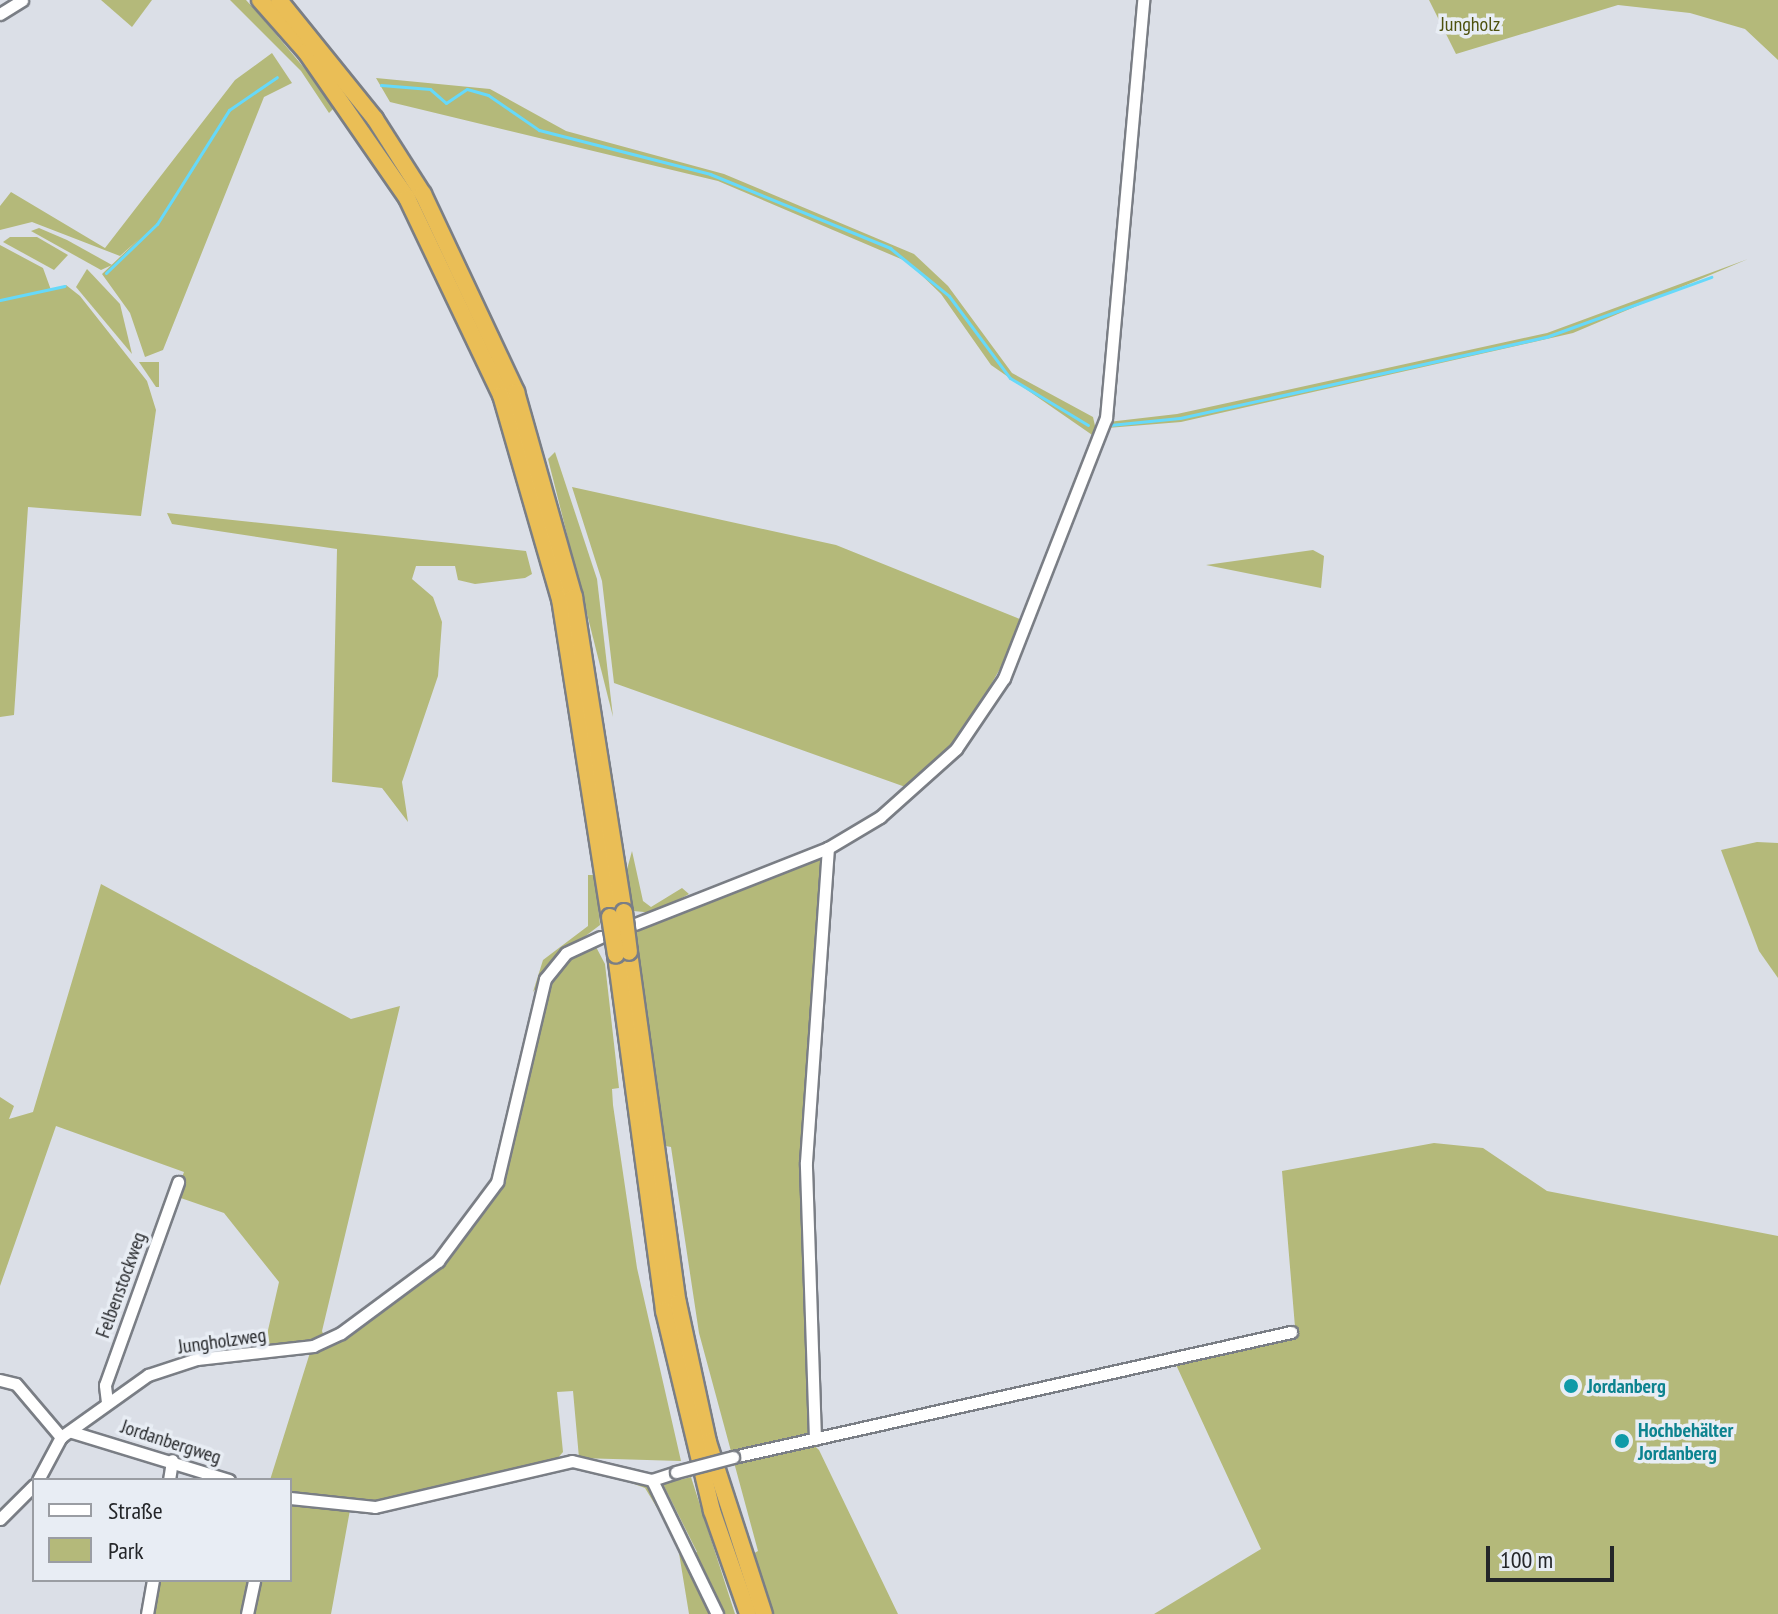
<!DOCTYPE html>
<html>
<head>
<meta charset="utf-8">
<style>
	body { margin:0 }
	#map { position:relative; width:1778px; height:1614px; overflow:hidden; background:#dbdfe7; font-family:"PT Sans Narrow",sans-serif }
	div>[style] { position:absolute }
	.green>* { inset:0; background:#b4b97a }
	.stream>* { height:3px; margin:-1.5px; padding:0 1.5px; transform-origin:1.5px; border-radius:1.5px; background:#66d9fa }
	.roads { filter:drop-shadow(2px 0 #7a7e85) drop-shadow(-2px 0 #7a7e85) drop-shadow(0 2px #7a7e85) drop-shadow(0 -2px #7a7e85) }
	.minor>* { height:11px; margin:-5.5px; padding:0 5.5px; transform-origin:5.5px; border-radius:5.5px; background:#fff }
	.highway>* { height:16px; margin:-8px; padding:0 8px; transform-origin:8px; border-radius:8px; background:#eabe56 }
	.bridges { filter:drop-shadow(2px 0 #7a7e85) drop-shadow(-2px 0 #7a7e85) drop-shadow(0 2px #7a7e85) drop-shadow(0 -2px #7a7e85) }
	.minor-bridge>* { height:11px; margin:-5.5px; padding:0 5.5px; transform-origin:5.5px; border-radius:5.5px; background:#fff }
	.highway-bridge>* { height:16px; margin:-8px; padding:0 8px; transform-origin:8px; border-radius:8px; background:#eabe56 }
	.dots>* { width:22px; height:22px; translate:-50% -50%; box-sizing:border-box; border:4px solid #e8edf4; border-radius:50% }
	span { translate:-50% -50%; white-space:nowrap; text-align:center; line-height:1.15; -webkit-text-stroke:7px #e8edf4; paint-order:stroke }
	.park-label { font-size:20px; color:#4e510d }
	.street-label { font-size:20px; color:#242629 }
	.culture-label { font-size:20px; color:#0d838f; font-weight:700 }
	.left { translate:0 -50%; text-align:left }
	.legend { position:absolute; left:32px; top:1478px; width:260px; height:104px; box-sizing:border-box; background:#e8edf4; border:2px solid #9a9da3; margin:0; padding:10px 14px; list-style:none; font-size:24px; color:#242629 }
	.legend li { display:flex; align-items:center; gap:16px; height:40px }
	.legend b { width:40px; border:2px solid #9a9da3 }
	.scale { position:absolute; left:1486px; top:1546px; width:128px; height:36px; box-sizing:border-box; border:4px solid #242629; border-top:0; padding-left:10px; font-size:24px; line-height:28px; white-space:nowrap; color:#242629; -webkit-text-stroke:6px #e8edf4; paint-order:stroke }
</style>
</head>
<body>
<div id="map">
	<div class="green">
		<div style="clip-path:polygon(101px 0,152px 0,132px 27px)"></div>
		<div style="clip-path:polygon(230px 0,246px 0,264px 20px,336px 106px,329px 113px,301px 71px)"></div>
		<div style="clip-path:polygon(1429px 0,1778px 0,1778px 60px,1745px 29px,1690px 13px,1618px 5px,1456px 54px)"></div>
		<div style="clip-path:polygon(272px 53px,292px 83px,264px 97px,163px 350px,145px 357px,130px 313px,102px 274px,139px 239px,120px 256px,32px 222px,0 230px,0 206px,11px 192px,105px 248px,235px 80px)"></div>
		<div style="clip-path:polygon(376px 78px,490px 89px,566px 131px,724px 174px,914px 254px,948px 286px,1012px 373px,1093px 417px,1098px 439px,991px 365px,941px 294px,908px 262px,718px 181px,390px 102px)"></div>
		<div style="clip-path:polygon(39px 228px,67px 240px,112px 265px,101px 270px,31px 231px)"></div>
		<div style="clip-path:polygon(10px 237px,37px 237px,68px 255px,54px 270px,3px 242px)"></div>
		<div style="clip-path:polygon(0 245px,43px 268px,51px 290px,66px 285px,80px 296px,147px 381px,156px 410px,141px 516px,28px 507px,14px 715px,0 717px)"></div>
		<div style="clip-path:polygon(1748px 259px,1573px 333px,1181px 422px,1107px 428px,1108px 422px,1177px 414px,1547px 333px)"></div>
		<div style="clip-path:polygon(87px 269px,120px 304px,132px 354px,76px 287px)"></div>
		<div style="clip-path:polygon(139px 362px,159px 362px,159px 387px,156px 387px)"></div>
		<div style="clip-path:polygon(555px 452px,597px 579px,613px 717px,548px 459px)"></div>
		<div style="clip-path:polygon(572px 487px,836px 545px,1027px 622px,959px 740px,911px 789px,614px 683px,602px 581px)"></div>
		<div style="clip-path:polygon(167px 513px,526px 551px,532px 574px,525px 578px,475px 584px,458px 580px,455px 566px,416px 566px,412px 579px,433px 597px,442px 622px,438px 676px,402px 782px,408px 822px,382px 788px,332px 782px,337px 549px,172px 524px)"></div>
		<div style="clip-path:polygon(1313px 550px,1324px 556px,1321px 588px,1206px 565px)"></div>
		<div style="clip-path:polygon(1757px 842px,1778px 843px,1778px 978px,1759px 951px,1721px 850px)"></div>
		<div style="clip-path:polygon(632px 851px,643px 901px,651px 907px,682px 888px,689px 894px,655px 913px,633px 911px,626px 873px)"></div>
		<div style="clip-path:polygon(817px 855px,827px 860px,804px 1152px,812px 1428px,806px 1438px,819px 1450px,898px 1614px,773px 1614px,751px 1555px,758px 1551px,699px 1333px,671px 1147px,660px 1145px,642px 987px,636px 929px)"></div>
		<div style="clip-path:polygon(588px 875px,595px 875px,600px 925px,567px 950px,533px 992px,543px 960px,588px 926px)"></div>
		<div style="clip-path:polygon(101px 884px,351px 1019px,400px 1006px,322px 1331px,326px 1342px,413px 1287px,485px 1211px,510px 1153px,545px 989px,561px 961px,595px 945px,605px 964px,619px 1088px,612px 1089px,613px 1105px,637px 1268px,681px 1461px,579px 1458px,573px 1391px,557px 1392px,563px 1452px,556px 1460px,350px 1510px,331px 1614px,147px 1614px,153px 1580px,290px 1580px,290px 1480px,270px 1480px,313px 1343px,263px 1352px,279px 1282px,224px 1213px,175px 1196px,184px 1172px,56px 1126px,0 1286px,0 1097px,14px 1106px,9px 1119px,33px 1112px)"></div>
		<div style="clip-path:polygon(1434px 1143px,1483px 1148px,1547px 1191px,1778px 1236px,1778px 1614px,1154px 1614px,1261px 1549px,1172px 1356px,1295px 1327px,1282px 1171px)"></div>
		<div style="clip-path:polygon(612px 1476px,650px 1484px,691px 1555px,697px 1552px,663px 1484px,691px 1477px,735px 1614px,689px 1614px,677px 1541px,645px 1488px)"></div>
	</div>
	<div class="stream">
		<div style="left:381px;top:85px;width:49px;rotate:4.7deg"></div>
		<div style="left:430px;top:89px;width:21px;rotate:41deg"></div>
		<div style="left:446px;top:103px;width:25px;rotate:-34deg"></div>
		<div style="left:467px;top:89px;width:22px;rotate:16deg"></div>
		<div style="left:488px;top:95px;width:62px;rotate:34.5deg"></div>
		<div style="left:539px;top:130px;width:177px;rotate:14.4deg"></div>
		<div style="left:710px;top:174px;width:195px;rotate:22.3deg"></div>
		<div style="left:890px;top:248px;width:76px;rotate:39.1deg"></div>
		<div style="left:949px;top:296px;width:102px;rotate:53.4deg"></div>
		<div style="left:1010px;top:378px;width:91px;rotate:31.1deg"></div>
		<div style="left:106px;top:273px;width:71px;rotate:-43.9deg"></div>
		<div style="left:157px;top:224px;width:135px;rotate:-57.7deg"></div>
		<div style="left:229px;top:110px;width:58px;rotate:-34.5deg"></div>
		<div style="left:0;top:300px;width:66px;rotate:-12.3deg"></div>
		<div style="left:1110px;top:425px;width:70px;rotate:-5.7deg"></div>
		<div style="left:1180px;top:418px;width:375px;rotate:-12.5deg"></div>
		<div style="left:1546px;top:337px;width:176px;rotate:-20deg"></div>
	</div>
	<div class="roads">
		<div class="minor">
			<div style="left:0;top:14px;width:26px;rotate:-32deg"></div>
			<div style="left:635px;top:924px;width:207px;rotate:-21.5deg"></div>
			<div style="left:828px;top:848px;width:61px;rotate:-30.8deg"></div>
			<div style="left:880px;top:817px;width:102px;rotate:-41.8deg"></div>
			<div style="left:956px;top:749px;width:86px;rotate:-55.9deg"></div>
			<div style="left:1004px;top:678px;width:279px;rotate:-68.6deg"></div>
			<div style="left:1106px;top:418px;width:420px;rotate:-84.9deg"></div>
			<div style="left:0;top:1380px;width:16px;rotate:14deg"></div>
			<div style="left:16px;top:1384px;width:70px;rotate:49.7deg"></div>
			<div style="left:107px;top:1402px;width:17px;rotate:-97deg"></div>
			<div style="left:105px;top:1385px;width:216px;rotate:-70.2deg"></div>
			<div style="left:72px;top:1432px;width:164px;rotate:17deg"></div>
			<div style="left:61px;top:1437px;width:107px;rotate:-35.5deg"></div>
			<div style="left:148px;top:1375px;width:52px;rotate:-18.1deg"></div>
			<div style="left:197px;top:1359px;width:117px;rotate:-6.4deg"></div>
			<div style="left:313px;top:1346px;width:31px;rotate:-25deg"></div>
			<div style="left:341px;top:1333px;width:121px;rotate:-36.6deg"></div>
			<div style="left:438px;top:1261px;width:99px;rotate:-53.2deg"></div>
			<div style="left:497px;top:1182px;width:209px;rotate:-76.7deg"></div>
			<div style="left:545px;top:979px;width:33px;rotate:-51deg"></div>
			<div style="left:566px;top:953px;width:38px;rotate:-25deg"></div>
			<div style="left:815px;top:1439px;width:277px;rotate:-91.9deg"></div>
			<div style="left:806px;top:1162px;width:315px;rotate:-86deg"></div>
			<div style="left:733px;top:1457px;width:572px;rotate:-12.63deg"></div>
			<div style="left:38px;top:1480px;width:49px;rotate:-61.9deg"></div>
			<div style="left:169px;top:1480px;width:20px;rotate:-81deg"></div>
			<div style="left:652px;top:1480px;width:149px;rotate:64.1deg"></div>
			<div style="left:290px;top:1498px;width:85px;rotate:6deg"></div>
			<div style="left:375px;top:1507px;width:202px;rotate:-13.1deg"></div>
			<div style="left:572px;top:1461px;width:82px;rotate:13.4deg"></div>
			<div style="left:652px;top:1480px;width:25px;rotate:-18deg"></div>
			<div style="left:0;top:1519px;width:48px;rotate:-45deg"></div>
			<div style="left:147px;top:1614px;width:35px;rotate:-80deg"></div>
			<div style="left:247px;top:1614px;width:35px;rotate:-78deg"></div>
		</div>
		<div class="highway">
			<div style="left:260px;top:0;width:69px;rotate:48.5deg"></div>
			<div style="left:306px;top:52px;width:178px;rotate:55.3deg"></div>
			<div style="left:407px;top:198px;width:218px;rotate:64.5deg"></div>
			<div style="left:501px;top:395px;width:212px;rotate:73.9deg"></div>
			<div style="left:560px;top:599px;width:322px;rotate:81.1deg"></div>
			<div style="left:279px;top:0;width:153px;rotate:51.1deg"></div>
			<div style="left:375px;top:119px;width:89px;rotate:57.4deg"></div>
			<div style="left:423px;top:194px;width:219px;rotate:64.8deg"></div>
			<div style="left:516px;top:392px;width:213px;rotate:74.2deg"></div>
			<div style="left:574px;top:597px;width:319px;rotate:81deg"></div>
			<div style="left:629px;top:952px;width:354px;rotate:82.1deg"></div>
			<div style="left:678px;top:1303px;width:142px;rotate:77.8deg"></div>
			<div style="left:708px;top:1442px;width:181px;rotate:72deg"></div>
			<div style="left:616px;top:955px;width:359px;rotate:82.3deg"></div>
			<div style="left:664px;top:1311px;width:206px;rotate:76.5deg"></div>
			<div style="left:712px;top:1511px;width:109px;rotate:70.7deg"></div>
		</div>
	</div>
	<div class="bridges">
		<div class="minor-bridge">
			<div style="left:676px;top:1472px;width:59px;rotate:-14.7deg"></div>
		</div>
		<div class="highway-bridge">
			<div style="left:624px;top:912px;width:40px;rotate:82.9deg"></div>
			<div style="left:610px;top:917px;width:38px;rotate:81deg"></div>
		</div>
	</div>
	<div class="dots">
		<div style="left:1571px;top:1386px;background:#0f9aa8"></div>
		<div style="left:1622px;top:1441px;background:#0f9aa8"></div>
	</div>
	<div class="park-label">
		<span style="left:1470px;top:24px">Jungholz</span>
	</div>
	<div class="street-label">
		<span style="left:121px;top:1285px;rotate:-70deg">Felbenstockweg</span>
		<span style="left:222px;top:1341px;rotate:-8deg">Jungholzweg</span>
		<span style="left:171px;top:1442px;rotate:18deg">Jordanbergweg</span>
	</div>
	<div class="culture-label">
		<span class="left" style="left:1587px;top:1386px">Jordanberg</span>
		<span class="left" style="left:1638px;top:1442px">Hochbehälter<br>Jordanberg</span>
	</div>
	<ul class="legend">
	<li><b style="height:10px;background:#fff"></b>Straße</li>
	<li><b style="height:22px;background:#b4b97a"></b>Park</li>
	</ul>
	<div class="scale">100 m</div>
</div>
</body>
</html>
